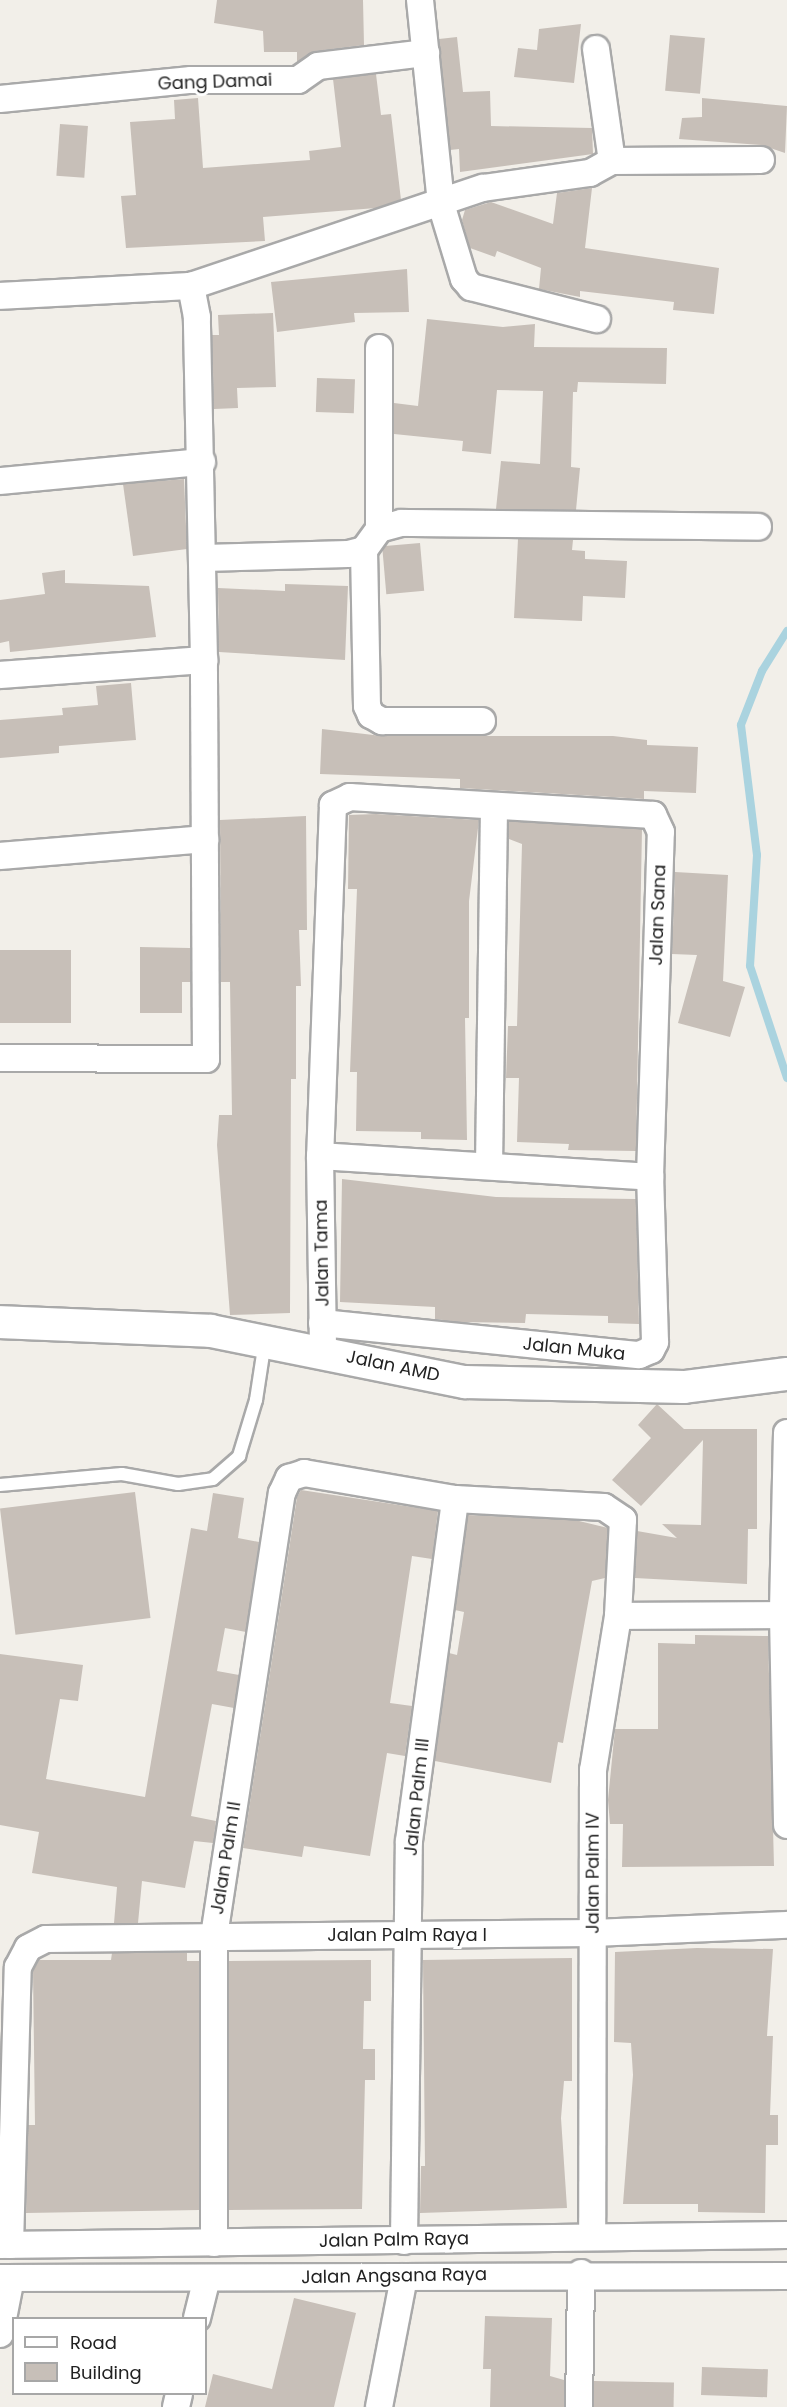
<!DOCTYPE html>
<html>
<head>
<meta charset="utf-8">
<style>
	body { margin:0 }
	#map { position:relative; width:787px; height:2407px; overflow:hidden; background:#f2efe9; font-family:Poppins,sans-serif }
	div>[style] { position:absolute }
	.stream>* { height:8px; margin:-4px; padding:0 4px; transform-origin:4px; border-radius:4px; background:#aad3df }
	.building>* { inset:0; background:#c7bfb8; transform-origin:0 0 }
	.roads { filter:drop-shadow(2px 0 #a9a9a9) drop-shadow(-2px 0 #a9a9a9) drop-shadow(0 2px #a9a9a9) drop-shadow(0 -2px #a9a9a9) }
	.service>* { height:12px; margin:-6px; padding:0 6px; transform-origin:6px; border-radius:6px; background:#fff }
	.minor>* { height:26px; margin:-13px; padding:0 13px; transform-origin:13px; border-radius:13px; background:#fff }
	.tertiary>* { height:32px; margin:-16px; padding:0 16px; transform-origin:16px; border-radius:16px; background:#fff }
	span { translate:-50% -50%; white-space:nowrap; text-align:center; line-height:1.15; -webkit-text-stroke:6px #fff; paint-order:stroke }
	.street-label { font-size:18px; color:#222 }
	.legend { position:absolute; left:12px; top:2317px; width:195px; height:78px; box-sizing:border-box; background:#fff; border:2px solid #a7a7a7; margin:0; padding:8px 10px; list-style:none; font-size:18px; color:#222 }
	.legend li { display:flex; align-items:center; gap:12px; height:30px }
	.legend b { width:30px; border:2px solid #a7a7a7 }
</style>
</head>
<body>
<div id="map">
	<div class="stream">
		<div style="left:787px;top:631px;width:47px;rotate:122deg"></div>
		<div style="left:762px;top:671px;width:58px;rotate:111.3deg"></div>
		<div style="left:741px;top:725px;width:131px;rotate:83deg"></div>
		<div style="left:757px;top:855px;width:111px;rotate:93.6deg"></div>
		<div style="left:750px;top:966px;width:118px;rotate:71.7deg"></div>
	</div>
	<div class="building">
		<div style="clip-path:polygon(217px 0,363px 0,364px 45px,316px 51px,297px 62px,297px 52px,264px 52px,263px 31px,214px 23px)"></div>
		<div style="clip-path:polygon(581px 24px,574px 83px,514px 77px,518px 48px,537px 50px,539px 29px)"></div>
		<div style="left:670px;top:35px;width:35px;height:56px;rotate:5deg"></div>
		<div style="clip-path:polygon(457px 37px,463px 92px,490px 91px,491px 126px,592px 128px,593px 154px,460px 172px,459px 149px,450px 150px,439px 39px)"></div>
		<div style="clip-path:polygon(376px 74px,381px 115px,391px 114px,401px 200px,376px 208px,263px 217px,265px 241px,126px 248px,121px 196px,136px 195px,130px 122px,175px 119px,174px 100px,198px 98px,203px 168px,310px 160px,309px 151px,341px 147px,333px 79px)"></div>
		<div style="clip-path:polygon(702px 98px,787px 106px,785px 153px,761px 145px,679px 139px,682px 118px,702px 117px)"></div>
		<div style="left:60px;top:124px;width:28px;height:52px;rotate:4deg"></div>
		<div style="clip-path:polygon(592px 188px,585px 248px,719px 268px,714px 314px,673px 310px,674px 302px,580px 291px,580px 297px,539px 289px,541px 268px,497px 251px,495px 257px,470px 248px,462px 220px,465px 210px,491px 202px,553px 224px,557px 193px)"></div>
		<div style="clip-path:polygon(407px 269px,409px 312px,354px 313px,355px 322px,277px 332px,271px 282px)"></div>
		<div style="clip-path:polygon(273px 313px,276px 387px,237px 388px,238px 408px,214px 409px,212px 335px,219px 335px,218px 315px)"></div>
		<div style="clip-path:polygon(427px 319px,503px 327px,535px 324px,534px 347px,667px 348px,666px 384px,578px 382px,577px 392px,573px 392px,571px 467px,580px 468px,576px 510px,496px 509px,501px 461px,540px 464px,543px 391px,497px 390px,491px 454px,462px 451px,463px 441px,394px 434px,394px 403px,418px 406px)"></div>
		<div style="left:317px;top:378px;width:38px;height:34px;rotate:2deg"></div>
		<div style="clip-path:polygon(184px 479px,187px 549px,133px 556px,123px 484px)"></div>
		<div style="clip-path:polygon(518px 539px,573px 540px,572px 550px,585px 551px,585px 559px,627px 561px,625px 598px,583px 596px,582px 621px,514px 618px)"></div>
		<div style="left:420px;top:543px;width:48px;height:38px;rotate:85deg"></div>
		<div style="clip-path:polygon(65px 570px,65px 583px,149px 586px,156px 637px,10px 652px,9px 641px,0 643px,0 600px,45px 594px,42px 573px)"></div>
		<div style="clip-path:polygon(285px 584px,348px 586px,345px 660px,219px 652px,218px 588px,285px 591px)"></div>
		<div style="clip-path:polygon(131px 683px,136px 740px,59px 746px,59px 753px,0 758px,0 720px,63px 715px,62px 708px,98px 705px,96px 686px)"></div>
		<div style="clip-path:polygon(322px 729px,382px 736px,613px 736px,647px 740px,647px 745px,698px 747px,696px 793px,644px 791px,644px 799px,460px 788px,460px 779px,320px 774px)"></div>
		<div style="clip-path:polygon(376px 814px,479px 820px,469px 901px,469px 1018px,465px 1018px,467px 1140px,421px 1139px,421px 1132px,356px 1131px,357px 1072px,350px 1072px,357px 889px,348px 889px,349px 815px)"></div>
		<div style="clip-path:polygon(306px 816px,307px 930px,299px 930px,301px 986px,296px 986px,296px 1079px,291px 1079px,290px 1313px,230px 1315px,217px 1145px,219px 1115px,232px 1115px,230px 982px,221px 982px,220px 820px)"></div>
		<div style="clip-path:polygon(509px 821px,642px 829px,636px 1151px,568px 1150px,569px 1144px,517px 1142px,519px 1078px,506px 1078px,508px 1026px,517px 1026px,522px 844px,509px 839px)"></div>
		<div style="clip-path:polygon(675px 872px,728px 875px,723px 981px,745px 987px,730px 1037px,678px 1023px,697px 955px,672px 954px)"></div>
		<div style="clip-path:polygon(140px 947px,190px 948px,191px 982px,182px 982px,182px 1013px,140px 1013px)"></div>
		<div style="left:0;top:950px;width:71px;height:73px"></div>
		<div style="clip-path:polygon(342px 1179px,496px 1197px,636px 1199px,639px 1324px,608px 1323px,608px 1316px,526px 1314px,525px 1323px,460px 1322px,435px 1319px,435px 1307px,340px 1302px)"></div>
		<div style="clip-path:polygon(657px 1404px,684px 1429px,757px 1429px,757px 1529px,748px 1529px,747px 1584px,635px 1578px,637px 1531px,677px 1538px,662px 1524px,701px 1525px,703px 1440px,641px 1506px,612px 1480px,651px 1438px,638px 1425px)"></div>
		<div style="clip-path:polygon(301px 1490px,438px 1511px,432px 1559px,412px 1556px,390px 1703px,412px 1706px,405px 1756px,387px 1753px,370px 1856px,304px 1846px,302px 1857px,243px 1848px,297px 1497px)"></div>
		<div style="left:135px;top:1492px;width:127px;height:136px;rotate:83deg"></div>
		<div style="clip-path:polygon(213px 1493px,244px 1498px,238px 1538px,259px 1542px,246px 1632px,225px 1628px,217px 1671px,239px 1675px,234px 1708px,212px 1704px,191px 1816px,216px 1821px,213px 1843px,194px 1841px,185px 1888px,142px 1881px,138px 1923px,114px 1923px,117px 1887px,32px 1873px,39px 1832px,0 1825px,0 1654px,83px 1665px,78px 1701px,60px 1699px,46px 1779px,145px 1797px,191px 1528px,207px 1531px)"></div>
		<div style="clip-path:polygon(468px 1515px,575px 1520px,608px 1528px,605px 1578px,592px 1581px,563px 1743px,558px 1742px,551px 1783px,435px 1761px,449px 1653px,457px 1655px,464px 1612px,455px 1610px)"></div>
		<div style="clip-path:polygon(695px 1635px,768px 1636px,774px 1866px,622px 1867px,623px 1824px,610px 1824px,608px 1800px,615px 1729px,658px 1729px,658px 1643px,695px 1644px)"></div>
		<div style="clip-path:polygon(697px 1948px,773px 1949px,767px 2036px,773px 2036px,770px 2115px,778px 2115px,778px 2145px,766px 2145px,765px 2213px,698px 2212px,698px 2204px,623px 2204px,633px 2075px,631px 2043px,614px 2042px,615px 1952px)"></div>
		<div style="clip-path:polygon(112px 1953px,187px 1953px,187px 1961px,199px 1961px,199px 2210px,26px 2213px,28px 2125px,35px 2125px,33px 1971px,39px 1960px,111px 1960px)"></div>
		<div style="clip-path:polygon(572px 1958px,572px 2081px,564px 2081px,561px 2118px,567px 2208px,420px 2213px,421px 2166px,425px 2166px,423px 1960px)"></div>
		<div style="clip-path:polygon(371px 1960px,371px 2001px,364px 2001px,363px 2049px,375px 2049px,375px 2080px,365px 2080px,362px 2209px,229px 2210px,229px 1961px)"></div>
		<div style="clip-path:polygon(294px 2298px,356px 2313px,334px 2407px,205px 2407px,213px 2374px,272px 2389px)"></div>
		<div style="clip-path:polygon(485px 2316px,552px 2318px,550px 2376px,564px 2380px,564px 2407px,490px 2407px,491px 2369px,483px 2369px)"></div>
		<div style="left:702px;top:2367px;width:66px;height:28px;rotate:2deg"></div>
		<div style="left:594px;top:2381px;width:80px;height:26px;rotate:1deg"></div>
	</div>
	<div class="roads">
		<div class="service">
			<div style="left:0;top:1485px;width:122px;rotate:-5.2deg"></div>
			<div style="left:122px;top:1474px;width:57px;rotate:10.1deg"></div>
			<div style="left:178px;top:1484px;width:35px;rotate:-8deg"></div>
			<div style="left:213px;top:1479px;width:35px;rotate:-41deg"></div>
			<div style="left:239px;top:1456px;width:59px;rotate:-73.1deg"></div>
			<div style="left:256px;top:1400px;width:60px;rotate:-81.3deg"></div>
		</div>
		<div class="minor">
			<div style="left:420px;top:0;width:205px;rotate:84.1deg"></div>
			<div style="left:441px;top:204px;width:78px;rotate:73deg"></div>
			<div style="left:464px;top:279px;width:11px;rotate:49deg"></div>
			<div style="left:471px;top:287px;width:130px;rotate:14.3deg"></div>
			<div style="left:596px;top:49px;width:113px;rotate:81.9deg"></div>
			<div style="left:0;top:99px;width:192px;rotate:-5.7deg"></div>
			<div style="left:191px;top:80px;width:107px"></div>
			<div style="left:298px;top:80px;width:24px;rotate:-35deg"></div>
			<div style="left:318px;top:66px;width:109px;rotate:-6.9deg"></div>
			<div style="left:0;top:296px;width:191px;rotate:-3deg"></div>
			<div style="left:191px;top:286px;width:308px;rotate:-18.6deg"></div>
			<div style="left:483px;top:188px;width:108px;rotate:-8deg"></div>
			<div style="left:590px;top:173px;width:25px;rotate:-29deg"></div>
			<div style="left:612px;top:161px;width:149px;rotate:-0.4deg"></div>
			<div style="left:0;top:481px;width:203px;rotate:-5.4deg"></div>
			<div style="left:379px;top:529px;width:181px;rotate:-90deg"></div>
			<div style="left:364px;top:550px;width:156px;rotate:88.9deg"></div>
			<div style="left:367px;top:706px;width:10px;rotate:66deg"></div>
			<div style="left:371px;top:715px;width:13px;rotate:29deg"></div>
			<div style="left:382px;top:721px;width:100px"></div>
			<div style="left:204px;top:558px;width:144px;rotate:-1.6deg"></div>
			<div style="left:348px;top:554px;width:16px;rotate:-14deg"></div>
			<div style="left:364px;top:550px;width:26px;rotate:-54deg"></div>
			<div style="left:379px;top:529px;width:23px;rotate:-15deg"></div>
			<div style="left:401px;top:523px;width:357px;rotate:0.6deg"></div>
			<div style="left:0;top:675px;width:205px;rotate:-4.2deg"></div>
			<div style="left:204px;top:660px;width:343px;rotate:-91.2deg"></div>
			<div style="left:197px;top:317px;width:32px;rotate:-101deg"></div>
			<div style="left:0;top:856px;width:206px;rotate:-4.7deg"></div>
			<div style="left:0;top:1058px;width:206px;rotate:0.3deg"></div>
			<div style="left:206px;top:1059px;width:399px;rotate:-90.3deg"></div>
			<div style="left:320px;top:1156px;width:331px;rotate:3.6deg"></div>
			<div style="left:489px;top:1166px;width:359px;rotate:-89.2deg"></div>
			<div style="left:322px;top:1323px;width:319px;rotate:5.8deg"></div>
			<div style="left:639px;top:1355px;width:13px;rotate:-23deg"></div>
			<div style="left:651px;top:1350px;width:9px;rotate:-63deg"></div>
			<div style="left:655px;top:1342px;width:165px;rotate:-91.7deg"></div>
			<div style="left:650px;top:1177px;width:345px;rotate:-88.2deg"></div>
			<div style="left:661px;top:832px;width:19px;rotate:-115deg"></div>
			<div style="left:653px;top:815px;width:304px;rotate:-176.6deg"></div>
			<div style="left:350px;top:797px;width:19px;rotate:155deg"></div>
			<div style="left:333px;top:805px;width:351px;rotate:92.1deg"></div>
			<div style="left:320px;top:1156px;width:195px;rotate:89.1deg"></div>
			<div style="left:787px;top:1433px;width:182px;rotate:91.3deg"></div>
			<div style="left:783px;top:1615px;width:210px;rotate:88.9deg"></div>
			<div style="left:618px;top:1616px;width:165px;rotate:-0.3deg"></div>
			<div style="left:404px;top:2241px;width:400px;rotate:-89.3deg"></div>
			<div style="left:409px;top:1841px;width:345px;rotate:-82.3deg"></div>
			<div style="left:214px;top:2243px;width:307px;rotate:-90deg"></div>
			<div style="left:214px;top:1936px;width:448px;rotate:-81.3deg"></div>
			<div style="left:282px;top:1493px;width:17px;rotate:-65deg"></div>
			<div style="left:289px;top:1478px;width:16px;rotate:-18deg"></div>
			<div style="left:304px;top:1473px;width:153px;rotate:9.8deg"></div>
			<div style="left:455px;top:1499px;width:149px;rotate:3.1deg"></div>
			<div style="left:604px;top:1507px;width:23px;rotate:34deg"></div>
			<div style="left:623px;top:1520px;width:96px;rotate:93deg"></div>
			<div style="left:618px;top:1616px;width:156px;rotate:99.2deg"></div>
			<div style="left:593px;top:1770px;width:466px;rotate:90.1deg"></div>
			<div style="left:0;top:2245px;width:787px;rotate:-0.73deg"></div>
			<div style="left:10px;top:2245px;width:278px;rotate:-88.4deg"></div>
			<div style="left:18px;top:1967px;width:21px;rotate:-62deg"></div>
			<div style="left:28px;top:1948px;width:20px;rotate:-27deg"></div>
			<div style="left:46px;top:1939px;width:547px;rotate:-0.63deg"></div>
			<div style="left:593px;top:1933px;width:194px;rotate:-2.4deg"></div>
			<div style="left:0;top:2278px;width:787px;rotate:-0.15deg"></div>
			<div style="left:197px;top:2318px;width:41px;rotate:-76deg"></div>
			<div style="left:0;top:2334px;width:57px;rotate:-78.9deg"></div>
			<div style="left:176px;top:2407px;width:13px;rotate:-77deg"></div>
			<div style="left:379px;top:2407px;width:132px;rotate:-79.1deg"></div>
			<div style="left:579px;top:2407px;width:134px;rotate:-89.1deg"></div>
		</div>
		<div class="tertiary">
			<div style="left:0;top:1322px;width:211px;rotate:2.4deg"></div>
			<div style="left:211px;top:1331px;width:259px;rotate:11.4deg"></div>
			<div style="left:465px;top:1382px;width:219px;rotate:1.3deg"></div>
			<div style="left:684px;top:1387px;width:104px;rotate:-7.2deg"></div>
		</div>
	</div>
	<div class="street-label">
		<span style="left:215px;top:82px;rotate:-2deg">Gang Damai</span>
		<span style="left:658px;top:915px;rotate:-88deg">Jalan Sana</span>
		<span style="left:322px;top:1253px;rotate:-91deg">Jalan Tama</span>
		<span style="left:574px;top:1349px;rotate:6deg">Jalan Muka</span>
		<span style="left:393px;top:1366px;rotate:12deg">Jalan AMD</span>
		<span style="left:417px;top:1797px;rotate:-84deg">Jalan Palm III</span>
		<span style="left:226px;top:1858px;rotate:-81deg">Jalan Palm II</span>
		<span style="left:593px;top:1873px;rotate:-90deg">Jalan Palm IV</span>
		<span style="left:407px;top:1935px">Jalan Palm Raya I</span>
		<span style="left:394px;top:2240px;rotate:-1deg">Jalan Palm Raya</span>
		<span style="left:394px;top:2276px;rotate:-1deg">Jalan Angsana Raya</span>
	</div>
	<ul class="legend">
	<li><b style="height:8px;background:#fff"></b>Road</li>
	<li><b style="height:16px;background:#c7bfb8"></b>Building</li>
	</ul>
</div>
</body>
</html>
